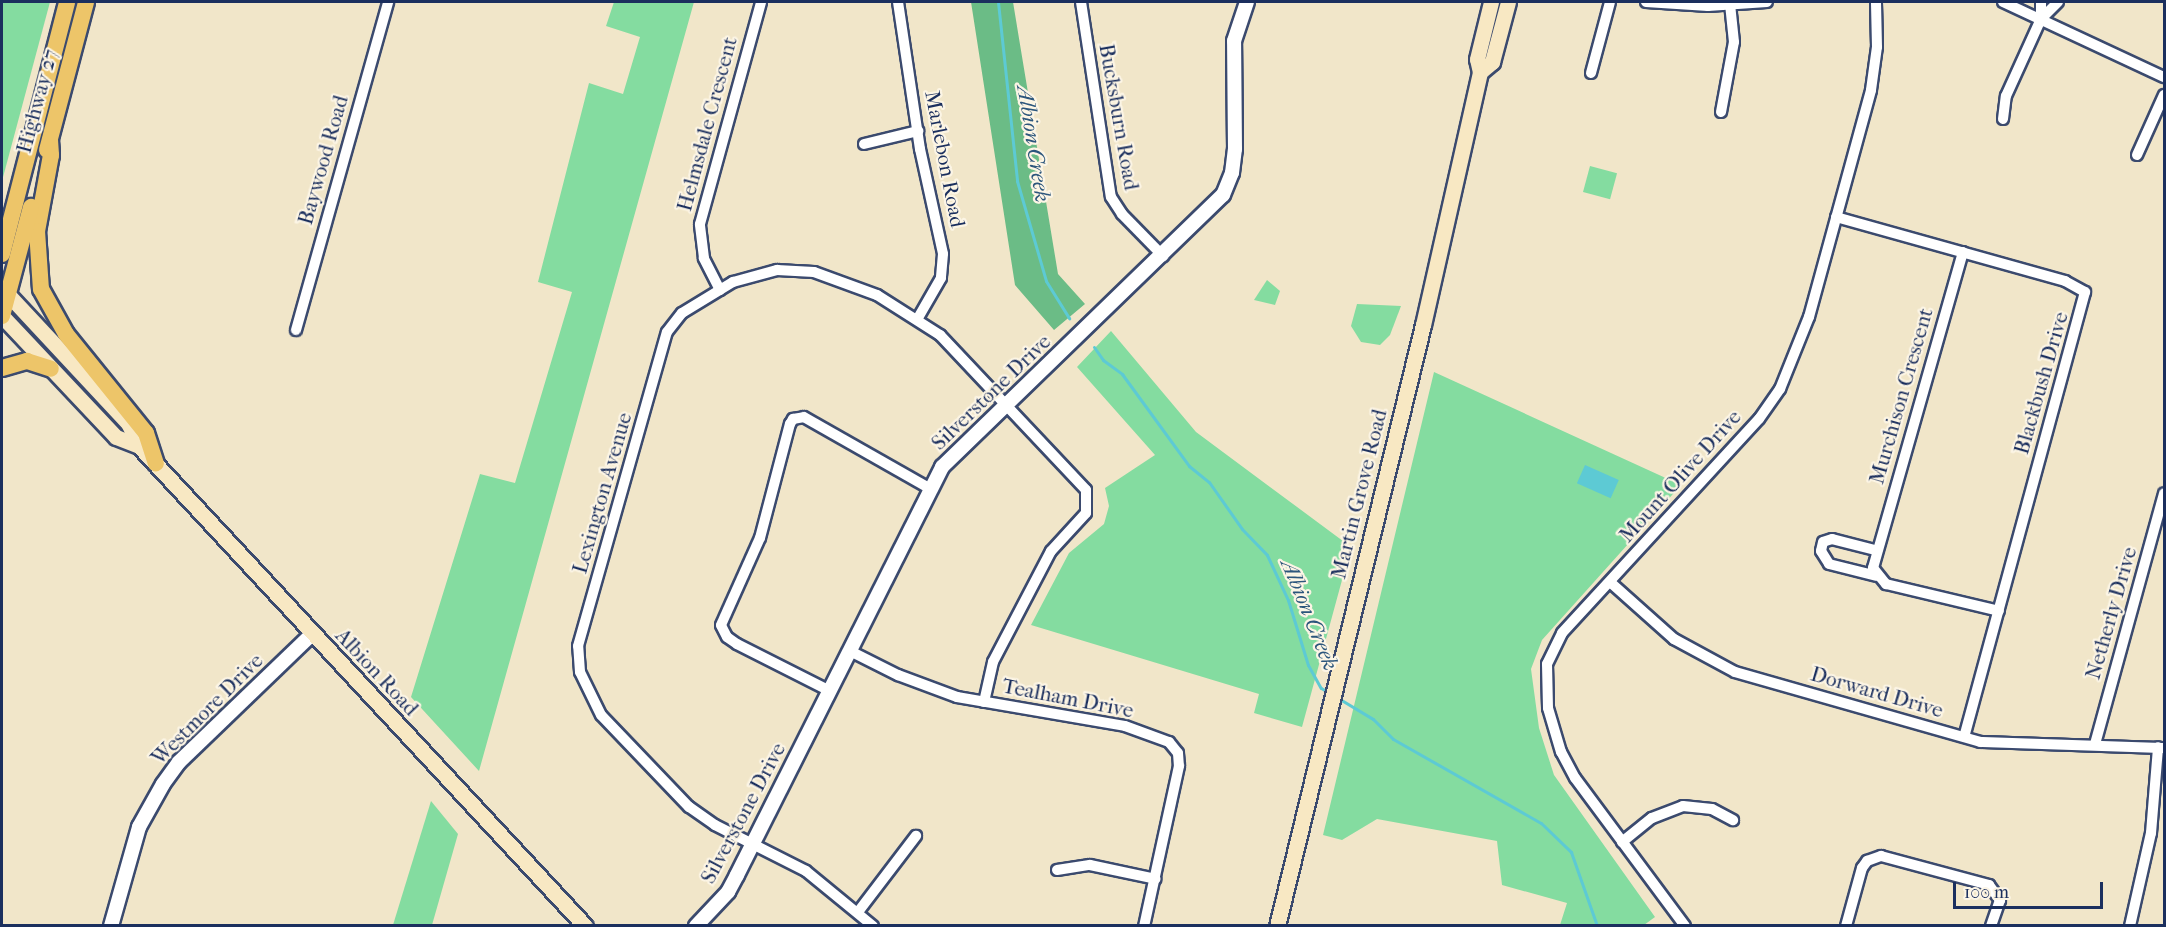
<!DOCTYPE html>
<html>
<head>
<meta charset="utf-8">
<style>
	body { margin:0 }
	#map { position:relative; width:2166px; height:927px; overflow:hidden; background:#f1e6c9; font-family:"IM FELL French Canon",serif }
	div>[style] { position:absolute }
	.green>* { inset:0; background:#84dca0; transform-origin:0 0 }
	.forest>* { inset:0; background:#6bbc86 }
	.water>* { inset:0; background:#5dcad4; transform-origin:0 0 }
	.stream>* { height:3px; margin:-1.5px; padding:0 1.5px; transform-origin:1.5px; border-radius:1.5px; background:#5dcad4 }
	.roads { filter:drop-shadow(2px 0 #3b4a6e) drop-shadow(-2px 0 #3b4a6e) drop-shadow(0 2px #3b4a6e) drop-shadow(0 -2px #3b4a6e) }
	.minor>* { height:10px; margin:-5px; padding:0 5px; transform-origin:5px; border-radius:5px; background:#fff }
	.tertiary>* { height:14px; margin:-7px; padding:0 7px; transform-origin:7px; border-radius:7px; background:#fff }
	.secondary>* { height:15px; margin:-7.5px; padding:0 7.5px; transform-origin:7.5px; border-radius:7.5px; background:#f8e8c3 }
	.primary>* { height:16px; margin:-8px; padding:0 8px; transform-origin:8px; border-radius:8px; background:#edc569 }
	span { translate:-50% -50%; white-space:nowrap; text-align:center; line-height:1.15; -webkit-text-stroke:4.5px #fcf5e5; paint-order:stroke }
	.street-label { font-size:21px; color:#1b2f5e }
	.water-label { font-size:22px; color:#2c567c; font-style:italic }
	.frame { position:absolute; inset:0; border:3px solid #1b2f5e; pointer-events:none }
	.scale { position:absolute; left:1953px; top:882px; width:150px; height:27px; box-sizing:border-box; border:3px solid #1b2f5e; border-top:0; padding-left:8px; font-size:18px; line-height:21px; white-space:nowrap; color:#1b2f5e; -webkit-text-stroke:4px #fcf5e5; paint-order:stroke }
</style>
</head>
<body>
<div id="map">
	<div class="green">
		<div style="clip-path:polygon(2px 2px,50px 2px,2px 181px)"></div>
		<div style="clip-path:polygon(614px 2px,694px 2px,479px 771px,411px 697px,480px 474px,515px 483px,572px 292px,538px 282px,589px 83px,623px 94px,640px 37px,606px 26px)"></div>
		<div style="left:1590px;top:166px;width:28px;height:27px;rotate:15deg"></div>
		<div style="clip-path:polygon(1267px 280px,1280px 291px,1275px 305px,1254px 300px)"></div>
		<div style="clip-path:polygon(1357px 304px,1401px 306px,1390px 335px,1380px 345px,1361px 342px,1351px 326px)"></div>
		<div style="clip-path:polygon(1111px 331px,1196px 432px,1351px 547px,1302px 727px,1254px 713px,1259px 694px,1031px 625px,1069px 553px,1104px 524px,1109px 506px,1105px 488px,1155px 455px,1077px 367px)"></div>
		<div style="clip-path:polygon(1434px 372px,1681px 485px,1542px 640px,1531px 669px,1539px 728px,1554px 775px,1655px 917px,1644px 925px,1560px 925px,1567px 903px,1502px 885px,1497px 841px,1377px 819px,1342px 840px,1323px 835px)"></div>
		<div style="clip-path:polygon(431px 801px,458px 834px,432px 925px,393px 925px)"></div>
	</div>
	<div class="forest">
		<div style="clip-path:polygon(971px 2px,1013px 2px,1058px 274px,1085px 304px,1054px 330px,1015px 285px)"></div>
	</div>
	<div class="water">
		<div style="left:1585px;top:465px;width:37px;height:20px;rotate:24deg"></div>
	</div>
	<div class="stream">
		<div style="left:998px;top:2px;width:180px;rotate:83.9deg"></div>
		<div style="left:1017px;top:181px;width:104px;rotate:73.8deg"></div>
		<div style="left:1046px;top:281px;width:44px;rotate:58.1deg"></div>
		<div style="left:1094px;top:347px;width:16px;rotate:55deg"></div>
		<div style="left:1103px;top:360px;width:24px;rotate:36deg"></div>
		<div style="left:1122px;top:374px;width:114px;rotate:53.9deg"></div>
		<div style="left:1189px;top:466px;width:26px;rotate:39deg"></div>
		<div style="left:1209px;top:482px;width:57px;rotate:54.9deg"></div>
		<div style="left:1242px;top:529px;width:36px;rotate:46deg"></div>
		<div style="left:1267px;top:555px;width:50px;rotate:65deg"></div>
		<div style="left:1288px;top:600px;width:68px;rotate:72.9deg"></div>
		<div style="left:1308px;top:665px;width:26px;rotate:61deg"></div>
		<div style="left:1321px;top:688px;width:8px;rotate:30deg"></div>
		<div style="left:1338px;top:698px;width:41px;rotate:31deg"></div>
		<div style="left:1373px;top:719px;width:28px;rotate:45deg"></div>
		<div style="left:1393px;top:739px;width:170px;rotate:29.6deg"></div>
		<div style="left:1541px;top:823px;width:42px;rotate:44deg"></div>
		<div style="left:1571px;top:852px;width:78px;rotate:70.6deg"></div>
	</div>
	<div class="roads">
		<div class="minor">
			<div style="left:898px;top:2px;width:149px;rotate:81.5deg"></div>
			<div style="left:920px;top:149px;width:107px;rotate:77.6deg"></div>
			<div style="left:943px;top:254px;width:24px;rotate:95deg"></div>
			<div style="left:941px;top:278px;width:46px;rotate:119.9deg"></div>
			<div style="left:1081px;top:2px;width:197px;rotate:81.3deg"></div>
			<div style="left:1111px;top:197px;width:20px;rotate:57deg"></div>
			<div style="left:1122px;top:214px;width:59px;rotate:45.7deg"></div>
			<div style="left:1646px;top:2px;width:62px;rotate:3.7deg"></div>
			<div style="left:1708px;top:6px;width:59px;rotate:-3.9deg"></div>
			<div style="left:2003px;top:2px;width:178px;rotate:25deg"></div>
			<div style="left:2041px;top:2px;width:17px;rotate:90deg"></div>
			<div style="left:2041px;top:19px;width:24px;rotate:-45deg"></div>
			<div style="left:1591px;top:73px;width:73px;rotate:-75deg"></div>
			<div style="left:1721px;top:112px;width:71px;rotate:-79.5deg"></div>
			<div style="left:1734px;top:42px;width:37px;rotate:-96deg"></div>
			<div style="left:2003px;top:119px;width:23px;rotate:-83deg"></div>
			<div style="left:2006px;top:96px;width:85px;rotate:-65.6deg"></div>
			<div style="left:864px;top:144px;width:56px;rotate:-13.5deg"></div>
			<div style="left:2137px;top:155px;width:66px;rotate:-65.8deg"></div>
			<div style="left:1836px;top:217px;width:238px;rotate:15.6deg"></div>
			<div style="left:2065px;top:281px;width:23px;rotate:29deg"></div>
			<div style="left:2085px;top:292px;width:460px;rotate:105.2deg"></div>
			<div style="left:1963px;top:252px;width:329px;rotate:105.9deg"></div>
			<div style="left:1873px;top:568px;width:21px;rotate:51deg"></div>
			<div style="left:1886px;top:584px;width:116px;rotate:13.4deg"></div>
			<div style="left:720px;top:290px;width:36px;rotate:-117deg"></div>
			<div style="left:704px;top:258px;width:34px;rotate:-97deg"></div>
			<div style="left:700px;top:224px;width:230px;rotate:-74.6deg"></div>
			<div style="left:296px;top:330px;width:341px;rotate:-74.3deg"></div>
			<div style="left:1875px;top:550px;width:44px;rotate:-165.7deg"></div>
			<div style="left:1832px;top:539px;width:9px;rotate:162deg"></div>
			<div style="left:1823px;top:542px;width:9px;rotate:103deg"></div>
			<div style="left:1821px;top:551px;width:15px;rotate:58deg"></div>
			<div style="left:1829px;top:564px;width:49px;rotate:14deg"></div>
			<div style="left:1610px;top:582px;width:86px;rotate:41.7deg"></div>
			<div style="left:1674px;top:639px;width:69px;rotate:28.4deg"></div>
			<div style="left:1735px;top:672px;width:255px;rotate:15.9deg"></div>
			<div style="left:1980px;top:742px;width:184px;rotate:1.9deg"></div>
			<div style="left:850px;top:651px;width:54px;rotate:26.6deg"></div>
			<div style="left:898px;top:675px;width:63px;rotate:20.4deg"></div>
			<div style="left:957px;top:697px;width:170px;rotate:9.8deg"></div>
			<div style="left:1125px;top:726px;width:47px;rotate:20deg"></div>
			<div style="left:1169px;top:742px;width:14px;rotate:51deg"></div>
			<div style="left:1178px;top:753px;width:13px;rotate:86deg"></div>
			<div style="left:1179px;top:766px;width:164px;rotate:102.3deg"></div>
			<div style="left:828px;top:690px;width:102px;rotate:-153.2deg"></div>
			<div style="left:737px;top:644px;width:12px;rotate:-145deg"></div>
			<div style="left:727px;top:637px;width:13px;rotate:-117deg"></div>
			<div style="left:721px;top:625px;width:95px;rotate:-65.9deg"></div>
			<div style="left:760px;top:538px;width:118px;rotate:-75.3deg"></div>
			<div style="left:790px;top:424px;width:6px;rotate:-59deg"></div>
			<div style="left:793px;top:419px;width:11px;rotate:-10deg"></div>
			<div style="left:804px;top:417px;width:144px;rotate:29.6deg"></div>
			<div style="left:2095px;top:744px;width:260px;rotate:-74.6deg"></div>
			<div style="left:1622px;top:842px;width:38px;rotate:-39deg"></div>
			<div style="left:1652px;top:818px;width:33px;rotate:-21deg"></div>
			<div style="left:1683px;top:806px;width:29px;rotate:6deg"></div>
			<div style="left:1712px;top:809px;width:24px;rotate:28deg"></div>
			<div style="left:1057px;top:870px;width:33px;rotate:-9deg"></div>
			<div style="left:1090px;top:865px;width:67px;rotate:12deg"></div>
			<div style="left:858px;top:912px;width:96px;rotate:-52.7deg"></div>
			<div style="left:873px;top:926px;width:87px;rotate:-140.6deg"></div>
			<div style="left:806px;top:871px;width:102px;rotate:-153.2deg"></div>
			<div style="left:715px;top:825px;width:32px;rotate:-145deg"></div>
			<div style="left:689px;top:807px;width:127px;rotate:-133.7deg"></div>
			<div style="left:601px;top:715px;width:48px;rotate:-116deg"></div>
			<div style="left:580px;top:672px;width:26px;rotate:-94deg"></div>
			<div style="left:578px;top:646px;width:326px;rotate:-74.2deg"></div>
			<div style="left:667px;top:332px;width:24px;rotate:-52deg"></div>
			<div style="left:682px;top:313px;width:60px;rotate:-31.3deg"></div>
			<div style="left:733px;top:282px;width:46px;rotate:-15.3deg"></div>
			<div style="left:777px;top:270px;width:37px;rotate:3deg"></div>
			<div style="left:814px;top:272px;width:67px;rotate:20.1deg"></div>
			<div style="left:877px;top:295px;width:75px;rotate:32.4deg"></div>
			<div style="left:940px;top:335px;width:213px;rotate:46.7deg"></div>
			<div style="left:1086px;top:490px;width:23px;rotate:90deg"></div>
			<div style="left:1086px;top:513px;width:52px;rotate:132.6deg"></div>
			<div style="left:1051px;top:551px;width:125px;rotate:117.6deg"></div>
			<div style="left:993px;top:662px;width:41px;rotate:102.7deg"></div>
			<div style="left:1685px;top:926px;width:184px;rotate:-126.6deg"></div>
			<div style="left:1575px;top:778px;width:30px;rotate:-118deg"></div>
			<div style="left:1561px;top:752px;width:46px;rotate:-106.5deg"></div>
			<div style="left:1548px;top:708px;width:44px;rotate:-91.3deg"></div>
			<div style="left:1547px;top:664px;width:34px;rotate:-64deg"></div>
			<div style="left:1562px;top:633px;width:291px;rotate:-47.4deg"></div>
			<div style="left:1759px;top:419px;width:37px;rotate:-55deg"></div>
			<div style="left:1780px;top:389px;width:78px;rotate:-68.1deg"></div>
			<div style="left:1809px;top:317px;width:235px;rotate:-74.7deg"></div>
			<div style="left:1871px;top:90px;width:43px;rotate:-82.1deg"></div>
			<div style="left:1877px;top:47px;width:45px;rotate:-91.3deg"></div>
			<div style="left:1846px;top:926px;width:60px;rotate:-74.6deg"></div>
			<div style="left:1862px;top:868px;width:9px;rotate:-54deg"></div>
			<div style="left:1867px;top:861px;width:15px;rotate:-20deg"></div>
			<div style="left:1881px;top:856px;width:112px;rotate:15deg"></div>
			<div style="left:1989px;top:885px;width:19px;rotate:54deg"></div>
			<div style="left:2000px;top:900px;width:28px;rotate:109deg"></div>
			<div style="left:2130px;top:926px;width:95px;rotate:-77.3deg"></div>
			<div style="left:2151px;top:833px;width:86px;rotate:-85.3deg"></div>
		</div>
		<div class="tertiary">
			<div style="left:111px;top:926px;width:103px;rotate:-74.2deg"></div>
			<div style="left:139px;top:827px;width:49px;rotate:-60.8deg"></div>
			<div style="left:163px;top:784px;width:27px;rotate:-54deg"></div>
			<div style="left:179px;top:762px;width:186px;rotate:-43.9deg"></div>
			<div style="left:696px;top:926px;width:47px;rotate:-46.7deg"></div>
			<div style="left:728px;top:892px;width:19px;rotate:-62deg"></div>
			<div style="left:737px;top:875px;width:457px;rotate:-63.3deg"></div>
			<div style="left:942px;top:467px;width:391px;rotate:-44.1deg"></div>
			<div style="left:1223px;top:195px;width:24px;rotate:-68deg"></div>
			<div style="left:1232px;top:173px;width:24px;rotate:-83deg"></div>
			<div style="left:1235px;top:149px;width:108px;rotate:-90.5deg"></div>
			<div style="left:1234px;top:41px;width:41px;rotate:-71.6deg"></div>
		</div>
		<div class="secondary">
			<div style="left:1480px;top:72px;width:16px;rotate:-40deg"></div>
			<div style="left:1492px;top:62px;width:62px;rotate:-75.1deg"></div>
			<div style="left:2px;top:288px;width:185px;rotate:47deg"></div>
			<div style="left:128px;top:423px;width:25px;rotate:64deg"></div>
			<div style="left:139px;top:446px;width:655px;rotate:47.1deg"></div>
			<div style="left:2px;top:316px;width:166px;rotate:46.7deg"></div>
			<div style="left:116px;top:437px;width:25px;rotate:21deg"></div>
			<div style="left:1277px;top:926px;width:618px;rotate:-76.35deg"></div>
			<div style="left:1423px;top:325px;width:259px;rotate:-77.3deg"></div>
			<div style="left:1480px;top:72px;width:13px;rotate:-103deg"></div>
			<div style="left:1477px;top:59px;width:59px;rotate:-76.2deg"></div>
		</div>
		<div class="primary">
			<div style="left:50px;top:140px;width:15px;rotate:86deg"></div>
			<div style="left:51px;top:155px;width:77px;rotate:100.4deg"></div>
			<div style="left:37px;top:231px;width:58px;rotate:86.1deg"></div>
			<div style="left:41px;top:289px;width:51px;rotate:60.9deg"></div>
			<div style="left:66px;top:334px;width:127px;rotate:51.1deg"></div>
			<div style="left:146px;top:433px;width:32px;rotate:72deg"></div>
			<div style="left:47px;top:150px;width:153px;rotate:-75.2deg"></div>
			<div style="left:2px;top:254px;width:260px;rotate:-75.5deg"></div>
			<div style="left:2px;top:316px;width:113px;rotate:-75.1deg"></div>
			<div style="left:2px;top:368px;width:26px;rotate:-16deg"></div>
			<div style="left:27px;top:361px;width:25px;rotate:18deg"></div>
		</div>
	</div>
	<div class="street-label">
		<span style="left:37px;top:101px;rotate:-75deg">Highway 27</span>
		<span style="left:1119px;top:117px;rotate:80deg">Bucksburn Road</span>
		<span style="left:707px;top:124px;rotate:-75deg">Helmsdale Crescent</span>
		<span style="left:945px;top:159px;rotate:79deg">Marlebon Road</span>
		<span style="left:323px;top:160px;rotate:-74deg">Baywood Road</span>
		<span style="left:2041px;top:383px;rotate:-74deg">Blackbush Drive</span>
		<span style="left:991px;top:392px;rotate:-44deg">Silverstone Drive</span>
		<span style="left:1901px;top:396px;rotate:-74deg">Murchison Crescent</span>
		<span style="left:1680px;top:476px;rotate:-48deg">Mount Olive Drive</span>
		<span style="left:602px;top:493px;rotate:-74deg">Lexington Avenue</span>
		<span style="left:1359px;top:494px;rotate:-76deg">Martin Grove Road</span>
		<span style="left:2111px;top:613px;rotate:-74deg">Netherly Drive</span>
		<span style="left:377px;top:672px;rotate:47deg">Albion Road</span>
		<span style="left:1877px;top:692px;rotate:16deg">Dorward Drive</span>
		<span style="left:1068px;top:698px;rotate:11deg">Tealham Drive</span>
		<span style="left:207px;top:709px;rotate:-45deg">Westmore Drive</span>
		<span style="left:743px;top:813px;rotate:-62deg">Silverstone Drive</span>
	</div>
	<div class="water-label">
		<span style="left:1033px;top:144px;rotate:81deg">Albion Creek</span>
		<span style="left:1309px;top:615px;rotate:68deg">Albion Creek</span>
	</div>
	<div class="frame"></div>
	<div class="scale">100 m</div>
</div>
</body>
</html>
